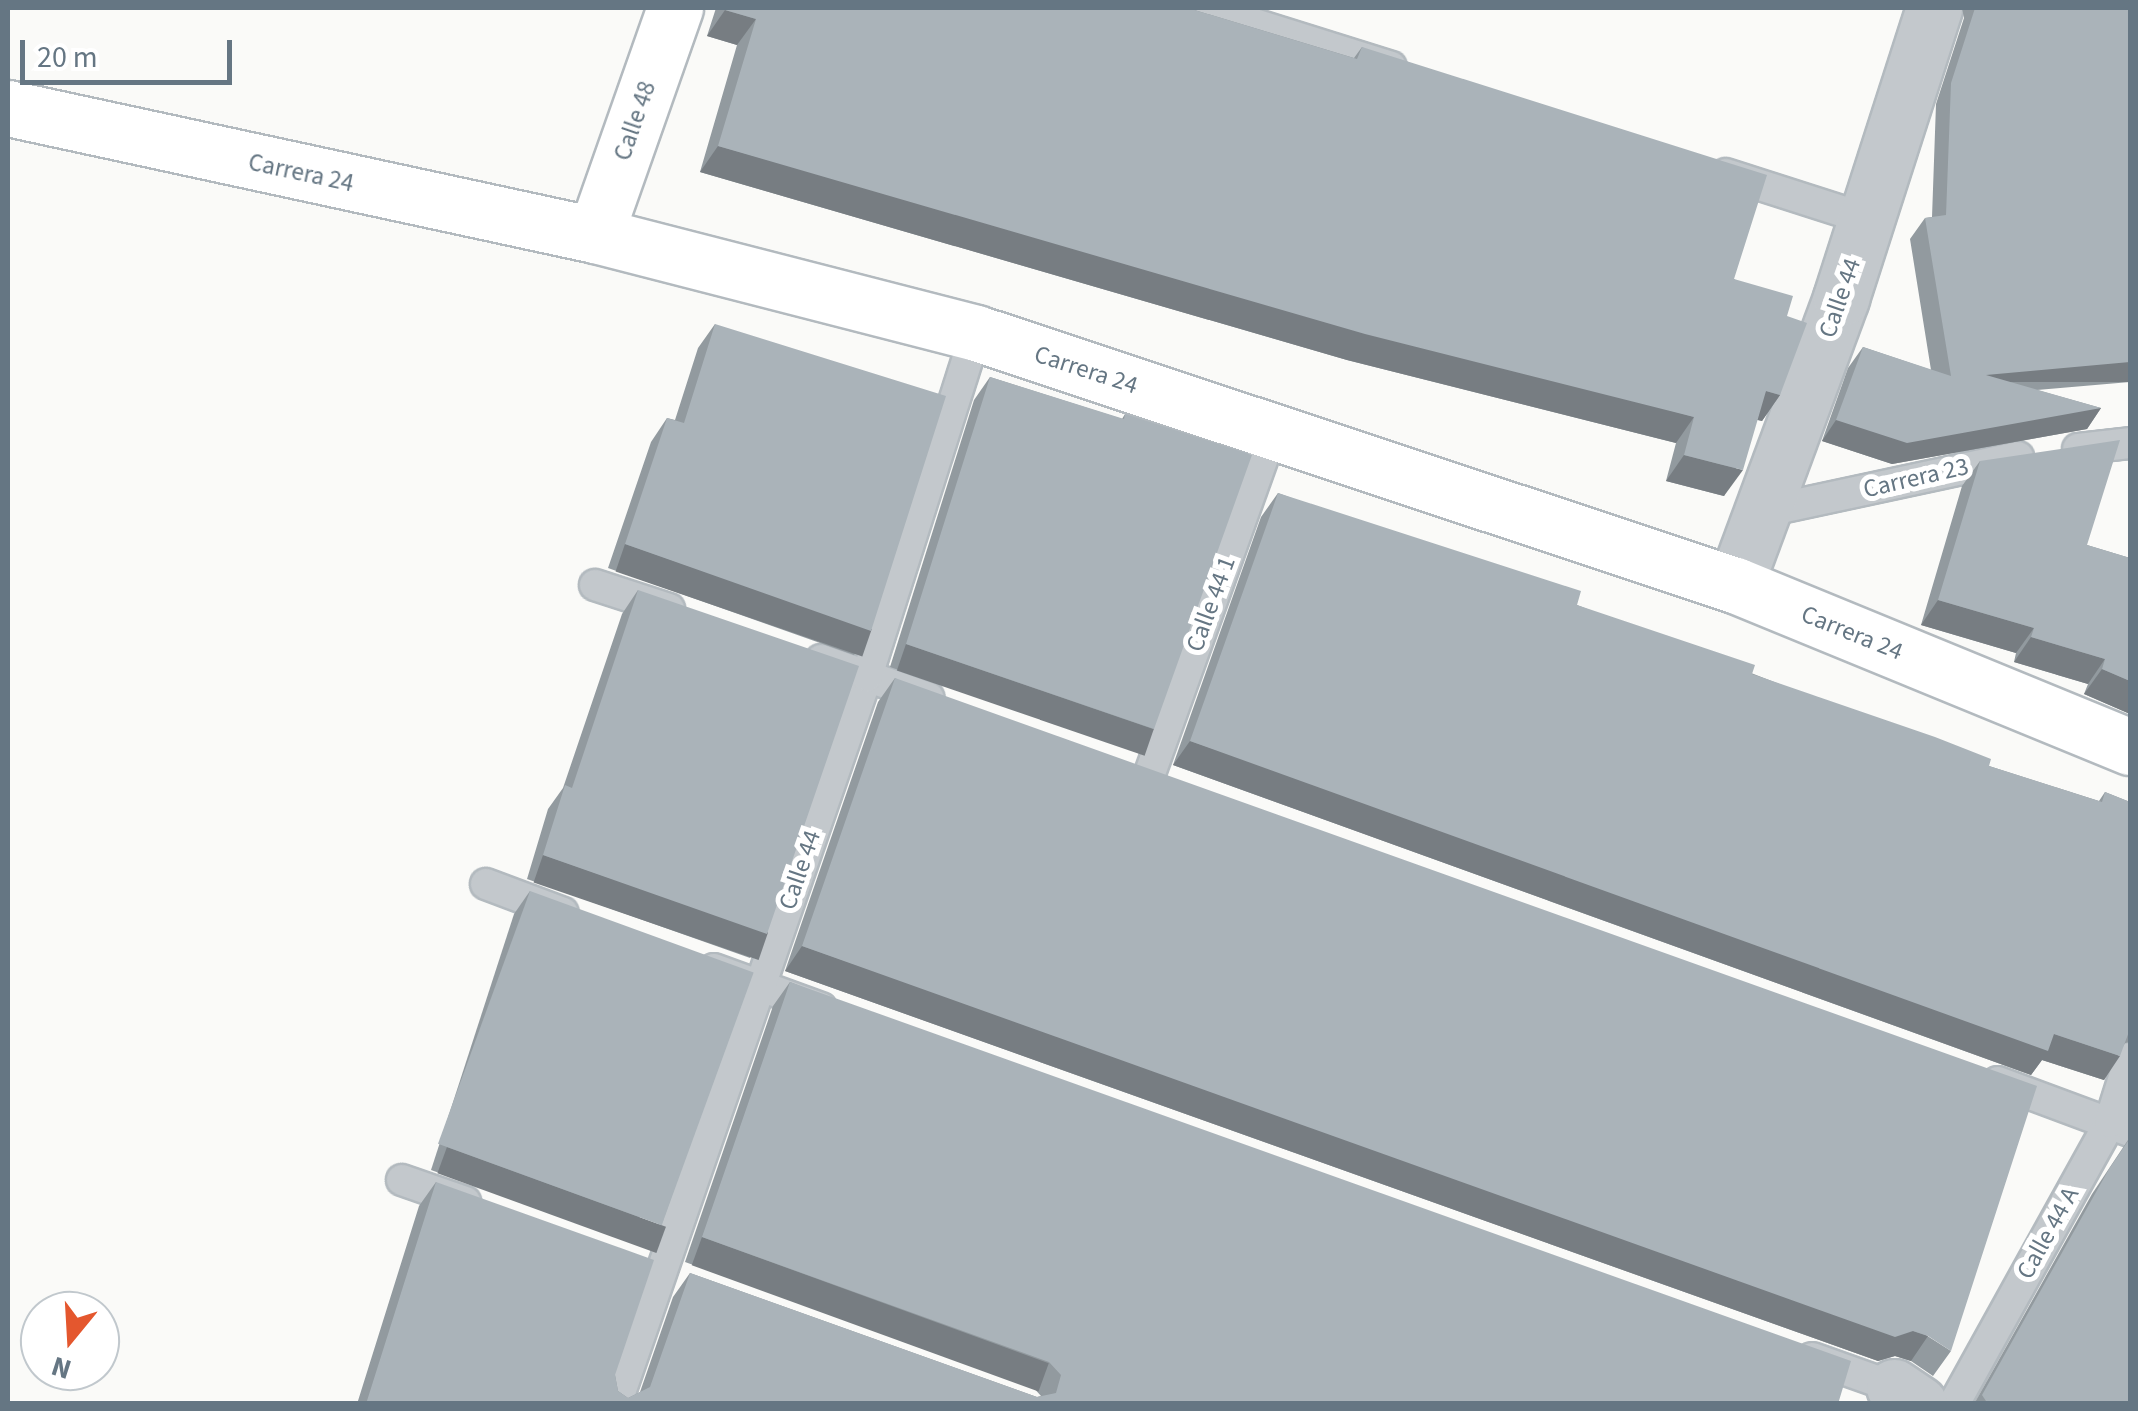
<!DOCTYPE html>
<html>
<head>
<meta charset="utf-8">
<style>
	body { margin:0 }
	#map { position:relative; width:2138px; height:1411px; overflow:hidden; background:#fafaf8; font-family:"Source Sans 3",sans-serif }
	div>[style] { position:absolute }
	.roads { filter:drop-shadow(2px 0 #b3babf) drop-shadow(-2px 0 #b3babf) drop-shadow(0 2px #b3babf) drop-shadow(0 -2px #b3babf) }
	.lane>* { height:30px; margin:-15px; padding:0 15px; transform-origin:15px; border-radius:15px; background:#c3c8cc }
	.street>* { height:55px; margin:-27.5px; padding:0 27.5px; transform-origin:27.5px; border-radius:27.5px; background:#c3c8cc }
	.secondary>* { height:55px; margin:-27.5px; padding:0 27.5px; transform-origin:27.5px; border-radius:27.5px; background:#fff }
	.wall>* { inset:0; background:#929a9f }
	.shaded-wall>* { inset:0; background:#777d82; transform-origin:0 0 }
	.building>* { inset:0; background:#aab3b9; transform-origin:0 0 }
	span { translate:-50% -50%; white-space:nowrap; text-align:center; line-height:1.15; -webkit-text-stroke:10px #fff; paint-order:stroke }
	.street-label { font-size:25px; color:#657683 }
	.frame { position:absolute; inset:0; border:10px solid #657683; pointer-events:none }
	.north { position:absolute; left:20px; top:1291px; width:100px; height:100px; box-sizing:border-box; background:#fff; border:2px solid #c1c8cd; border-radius:50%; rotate:198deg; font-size:28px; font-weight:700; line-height:40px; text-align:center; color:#657683 }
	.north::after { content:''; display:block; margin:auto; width:35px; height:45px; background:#e4572e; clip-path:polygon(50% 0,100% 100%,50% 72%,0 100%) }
	.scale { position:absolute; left:20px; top:40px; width:212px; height:45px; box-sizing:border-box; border:5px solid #657683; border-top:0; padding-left:12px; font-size:30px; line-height:35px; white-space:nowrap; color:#657683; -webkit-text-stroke:8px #fff; paint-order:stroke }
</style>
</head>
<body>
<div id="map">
	<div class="roads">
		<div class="lane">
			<div style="left:1203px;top:8px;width:197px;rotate:17.4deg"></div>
			<div style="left:1726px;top:174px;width:147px;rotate:17.8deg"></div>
			<div style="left:2078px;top:449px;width:52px;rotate:-6.6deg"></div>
			<div style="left:1762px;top:512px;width:262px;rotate:-12.1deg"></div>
			<div style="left:595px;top:585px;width:78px;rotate:18deg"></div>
			<div style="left:821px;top:660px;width:114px;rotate:19.4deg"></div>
			<div style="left:1149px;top:776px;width:365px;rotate:-70.3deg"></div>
			<div style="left:486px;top:884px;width:82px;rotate:20.6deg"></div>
			<div style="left:714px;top:969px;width:114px;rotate:20deg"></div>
			<div style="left:1998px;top:1082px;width:141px;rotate:20.4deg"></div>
			<div style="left:402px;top:1180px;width:67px;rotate:19.2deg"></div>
			<div style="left:1812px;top:1358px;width:87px;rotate:19.5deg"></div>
			<div style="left:616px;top:1404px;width:770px;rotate:-70.98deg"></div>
			<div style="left:867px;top:676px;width:360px;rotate:-72.4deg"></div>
			<div style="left:1954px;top:1404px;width:322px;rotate:-61deg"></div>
			<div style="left:2110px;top:1122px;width:67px;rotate:-72.6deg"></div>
		</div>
		<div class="street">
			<div style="left:1735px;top:585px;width:306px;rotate:-69.7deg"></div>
			<div style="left:1841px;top:298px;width:305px;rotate:-72.2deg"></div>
			<div style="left:1894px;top:1387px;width:30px;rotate:34deg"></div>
		</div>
		<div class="secondary">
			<div style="left:8px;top:108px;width:601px;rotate:12.21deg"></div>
			<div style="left:595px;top:235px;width:393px;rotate:14.4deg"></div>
			<div style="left:976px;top:333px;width:800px;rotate:18.37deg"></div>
			<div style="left:1735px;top:585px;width:427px;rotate:22.3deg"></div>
			<div style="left:595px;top:235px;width:241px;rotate:-70.6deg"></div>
		</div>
	</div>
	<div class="wall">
		<div style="clip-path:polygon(716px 8px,1188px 8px,1354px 58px,1362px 47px,1734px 279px,1787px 316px,1780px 395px,1762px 421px,1757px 420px,1724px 496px,1666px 481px,1676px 443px,1347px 360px,700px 172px,737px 45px,707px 36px)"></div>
		<div style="clip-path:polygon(1962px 8px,2130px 8px,2130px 382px,2037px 390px,2101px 408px,2087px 429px,1892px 464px,1822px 441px,1848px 368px,1863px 347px,1931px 370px,1910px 239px,1925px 218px,1932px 217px,1936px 104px,1964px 18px)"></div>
		<div style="clip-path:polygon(715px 324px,871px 631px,854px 655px,608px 568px,651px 442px,667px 418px,675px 420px,698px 348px)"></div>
		<div style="clip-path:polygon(990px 377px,1122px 419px,1125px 414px,1154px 729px,1138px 752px,890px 667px,974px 400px)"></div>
		<div style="clip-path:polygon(1980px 461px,2087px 545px,2130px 558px,2130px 714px,2084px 694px,2088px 684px,2014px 662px,2016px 653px,1921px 625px,1962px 486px)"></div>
		<div style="clip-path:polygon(1278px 493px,1577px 605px,1989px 766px,2099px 801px,2105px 792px,2130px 802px,2130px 1042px,2125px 1043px,2104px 1080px,2042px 1060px,2031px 1075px,1173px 765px,1261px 517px)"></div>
		<div style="clip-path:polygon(638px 590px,767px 934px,750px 958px,527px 879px,548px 809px,563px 788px,622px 614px)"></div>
		<div style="clip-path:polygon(895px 678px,1951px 1351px,1933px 1376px,1911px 1361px,1895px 1356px,1878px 1361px,785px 971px,878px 702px)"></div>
		<div style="clip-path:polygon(530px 891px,650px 1249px,431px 1170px,514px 914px)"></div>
		<div style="clip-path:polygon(790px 982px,1838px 1404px,357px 1404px,419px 1206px,436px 1182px,615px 1375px,618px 1391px,628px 1398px,640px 1392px,673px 1297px,690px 1273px,1037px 1397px,1041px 1396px,1032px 1386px,685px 1262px,773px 1006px)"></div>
		<div style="clip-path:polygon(2130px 1137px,2130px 1404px,1974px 1404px,2092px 1194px)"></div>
	</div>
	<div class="shaded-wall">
		<div style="clip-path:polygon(725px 10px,756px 19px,737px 45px,707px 36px)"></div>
		<div style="clip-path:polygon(718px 146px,1694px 417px,1676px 443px,1347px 360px,700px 172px)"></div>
		<div style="left:2130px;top:362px;width:20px;height:145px;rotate:90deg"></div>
		<div style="clip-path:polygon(1766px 391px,1780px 395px,1762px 421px,1748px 417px)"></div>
		<div style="clip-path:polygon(2101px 408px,2087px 429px,1892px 464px,1822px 441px,1836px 420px)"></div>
		<div style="clip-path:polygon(1684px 455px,1743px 470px,1724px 496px,1666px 481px)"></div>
		<div style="left:625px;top:544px;width:261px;height:29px;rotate:19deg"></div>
		<div style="clip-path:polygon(1938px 600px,2034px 628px,2016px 653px,1921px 625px)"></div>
		<div style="clip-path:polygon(2031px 637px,2105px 659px,2088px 684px,2014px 662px)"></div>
		<div style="left:906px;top:644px;width:262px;height:28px;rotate:19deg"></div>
		<div style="clip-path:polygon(2102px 669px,2130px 681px,2130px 714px,2084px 694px)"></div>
		<div style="clip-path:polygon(1190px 741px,2054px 1034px,2120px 1056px,2104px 1080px,2042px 1060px,2031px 1075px,1173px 765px)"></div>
		<div style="left:543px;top:855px;width:238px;height:29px;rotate:19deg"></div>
		<div style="clip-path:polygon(802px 946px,1913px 1331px,1928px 1336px,1911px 1361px,1895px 1356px,1878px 1361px,785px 971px)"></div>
		<div style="left:447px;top:1147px;width:233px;height:28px;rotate:20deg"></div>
		<div style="left:702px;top:1237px;width:369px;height:30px;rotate:20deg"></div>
	</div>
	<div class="building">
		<div style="clip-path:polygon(726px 8px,1188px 8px,1357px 59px,1362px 47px,1767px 175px,1734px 279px,1793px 296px,1787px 316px,1807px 323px,1780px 395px,1766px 391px,1743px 470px,1684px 455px,1694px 417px,1365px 334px,718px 146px,756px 19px,725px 10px)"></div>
		<div style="clip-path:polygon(1975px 8px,2130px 8px,2130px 362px,1986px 375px,2101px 408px,1907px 443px,1836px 420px,1863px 347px,1951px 376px,1925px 218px,1946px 215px,1951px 83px)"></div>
		<div style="clip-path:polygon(715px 324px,946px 396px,871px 631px,625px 544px,667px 418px,684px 423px)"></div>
		<div style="clip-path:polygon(990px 377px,1124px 419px,1125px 414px,1252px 455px,1154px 729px,906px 644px)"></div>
		<div style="clip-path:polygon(2120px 440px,2087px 545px,2130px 558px,2130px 681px,2102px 669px,2105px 659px,2031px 637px,2034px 628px,1938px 600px,1980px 461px)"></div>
		<div style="clip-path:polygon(1278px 493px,1581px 591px,1577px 605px,1755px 665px,1752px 674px,1935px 737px,1991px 759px,1989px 766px,2102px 802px,2105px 792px,2130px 802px,2130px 1029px,2120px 1056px,2054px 1034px,2048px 1051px,1190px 741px)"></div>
		<div style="clip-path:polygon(638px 590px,859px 666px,767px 934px,543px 855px,565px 785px,572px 788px)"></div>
		<div style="clip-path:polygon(895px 678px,2037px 1086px,1951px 1351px,1928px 1336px,1913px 1331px,1895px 1337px,802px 946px)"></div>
		<div style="left:530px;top:891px;width:238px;height:269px;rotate:20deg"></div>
		<div style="clip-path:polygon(790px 982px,1851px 1361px,1838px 1404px,366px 1404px,436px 1182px,654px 1260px,615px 1375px,618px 1391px,628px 1398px,650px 1387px,690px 1273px,1037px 1397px,1056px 1393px,1061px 1375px,1049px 1362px,702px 1237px)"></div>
		<div style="clip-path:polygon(2130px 1138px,2130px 1404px,1988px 1404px,1982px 1395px,2109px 1169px)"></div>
	</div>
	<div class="street-label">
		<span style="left:635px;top:121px;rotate:-71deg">Calle 48</span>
		<span style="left:301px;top:173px;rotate:12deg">Carrera 24</span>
		<span style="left:1840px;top:298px;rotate:-71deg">Calle 44</span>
		<span style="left:1086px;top:370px;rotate:18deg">Carrera 24</span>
		<span style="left:1916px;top:478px;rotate:-13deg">Carrera 23</span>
		<span style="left:1211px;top:604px;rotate:-70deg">Calle 44 1</span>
		<span style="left:1852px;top:633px;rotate:22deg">Carrera 24</span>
		<span style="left:800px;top:870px;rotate:-71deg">Calle 44</span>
		<span style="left:2048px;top:1233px;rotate:-61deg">Calle 44 A</span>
	</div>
	<div class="frame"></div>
	<div class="north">N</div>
	<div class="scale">20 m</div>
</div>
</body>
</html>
